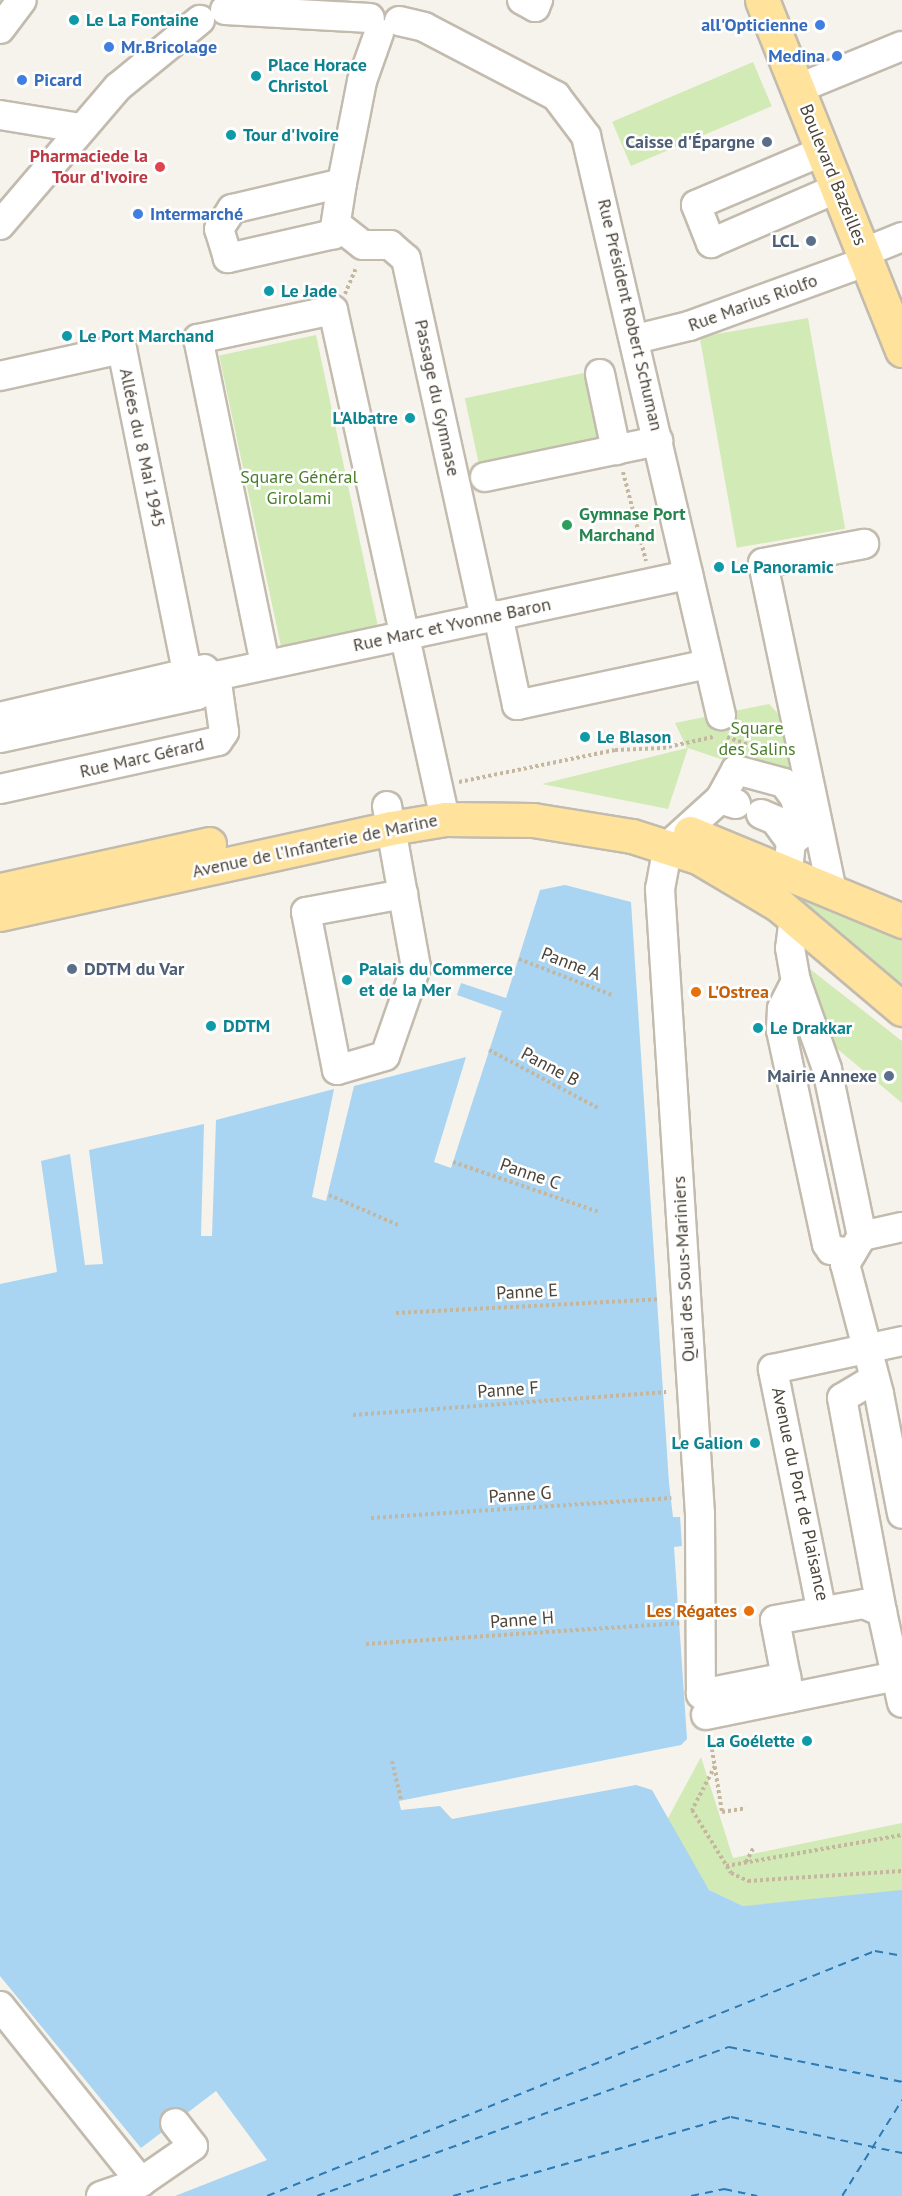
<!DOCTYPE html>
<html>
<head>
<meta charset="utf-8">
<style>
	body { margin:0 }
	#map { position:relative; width:902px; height:2196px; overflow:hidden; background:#f6f3ec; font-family:"PT Sans",sans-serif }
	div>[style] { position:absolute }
	.green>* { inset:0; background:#d2eab5; transform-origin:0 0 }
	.water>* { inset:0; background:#a9d4f2 }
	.ferry>* { height:1.5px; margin-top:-0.75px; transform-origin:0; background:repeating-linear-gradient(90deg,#2e7ab2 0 8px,transparent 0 14px) }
	.path>* { height:4px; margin-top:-2px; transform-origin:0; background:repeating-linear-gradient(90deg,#c4b79f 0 3px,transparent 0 6px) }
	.roads { filter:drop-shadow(2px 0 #c2bbae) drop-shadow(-2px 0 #c2bbae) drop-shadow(0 2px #c2bbae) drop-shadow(0 -2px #c2bbae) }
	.minor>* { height:28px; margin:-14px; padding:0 14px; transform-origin:14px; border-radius:14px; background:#fff }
	.major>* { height:33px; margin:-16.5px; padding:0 16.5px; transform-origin:16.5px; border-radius:16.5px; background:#ffe39c }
	.dots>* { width:16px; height:16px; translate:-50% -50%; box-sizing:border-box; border:3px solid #fff; border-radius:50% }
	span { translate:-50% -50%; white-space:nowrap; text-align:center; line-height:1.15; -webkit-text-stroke:5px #fff; paint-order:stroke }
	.culture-label { font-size:18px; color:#0d838f; font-weight:700 }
	.left { translate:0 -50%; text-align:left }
	.right { translate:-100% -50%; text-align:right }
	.shop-label { font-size:18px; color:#366cbe; font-weight:700 }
	.service-label { font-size:18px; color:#4e5e75; font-weight:700 }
	.health-label { font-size:18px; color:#be3a42; font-weight:700 }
	.street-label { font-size:18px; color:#4b4439 }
	.park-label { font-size:18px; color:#4a7f2a }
	.leisure-label { font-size:18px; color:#27864d; font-weight:700 }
	.food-label { font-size:18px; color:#c56008; font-weight:700 }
</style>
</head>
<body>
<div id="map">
	<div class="green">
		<div style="left:753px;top:62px;width:48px;height:153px;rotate:67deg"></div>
		<div style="left:808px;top:318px;width:214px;height:110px;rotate:80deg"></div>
		<div style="left:316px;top:335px;width:299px;height:99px;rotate:78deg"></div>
		<div style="left:593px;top:371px;width:75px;height:131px;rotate:78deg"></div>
		<div style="clip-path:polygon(769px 704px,786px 722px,798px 785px,688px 748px,668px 809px,542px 784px,687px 748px,675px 723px)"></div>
		<div style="clip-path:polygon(806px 880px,902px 921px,902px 1009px,794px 917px)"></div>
		<div style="clip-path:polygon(801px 962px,902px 1041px,902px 1103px,816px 1031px)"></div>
		<div style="clip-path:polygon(701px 1757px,733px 1858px,902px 1823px,902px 1892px,743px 1906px,709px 1890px,667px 1820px)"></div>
	</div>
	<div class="water">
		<div style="clip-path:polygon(565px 885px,631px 902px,669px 1483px,673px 1517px,680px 1517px,682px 1546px,674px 1547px,687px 1739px,681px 1745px,399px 1801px,401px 1810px,440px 1806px,452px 1819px,636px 1785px,652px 1790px,709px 1890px,743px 1906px,902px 1890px,902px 2196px,175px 2196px,267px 2160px,216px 2091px,141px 2148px,0 1976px,0 1284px,57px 1272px,41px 1161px,70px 1154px,85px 1265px,103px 1264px,89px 1150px,204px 1124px,201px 1236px,212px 1236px,216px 1120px,334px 1089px,312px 1197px,326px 1201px,354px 1086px,466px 1057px,434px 1162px,451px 1168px,502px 1011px,457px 995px,461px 983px,506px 998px,540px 890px)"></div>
	</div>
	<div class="ferry">
		<div style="left:267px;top:2196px;width:656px;rotate:-21.95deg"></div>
		<div style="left:875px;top:1951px;width:27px;rotate:10deg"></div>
		<div style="left:317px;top:2196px;width:438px;rotate:-19.9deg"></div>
		<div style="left:729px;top:2047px;width:177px;rotate:11.4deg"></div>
		<div style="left:453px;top:2196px;width:289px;rotate:-15.9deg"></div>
		<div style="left:731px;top:2117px;width:175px;rotate:11.9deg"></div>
		<div style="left:691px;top:2196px;width:34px;rotate:-12deg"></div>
		<div style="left:724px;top:2189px;width:34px;rotate:12deg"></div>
		<div style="left:842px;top:2196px;width:113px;rotate:-58deg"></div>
	</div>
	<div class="path">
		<div style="left:345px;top:294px;width:30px;rotate:-67deg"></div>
		<div style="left:623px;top:472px;width:92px;rotate:75.5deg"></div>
		<div style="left:727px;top:737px;width:50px;rotate:19.9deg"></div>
		<div style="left:459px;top:782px;width:159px;rotate:-11.6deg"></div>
		<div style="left:615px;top:750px;width:48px;rotate:-2.4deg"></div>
		<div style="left:663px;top:748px;width:51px;rotate:-12.4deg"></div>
		<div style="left:519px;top:959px;width:100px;rotate:21.2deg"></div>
		<div style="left:489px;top:1050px;width:123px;rotate:28deg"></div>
		<div style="left:453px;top:1162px;width:154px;rotate:18.9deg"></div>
		<div style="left:329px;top:1195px;width:75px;rotate:23.5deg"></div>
		<div style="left:396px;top:1313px;width:263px;rotate:-3deg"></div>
		<div style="left:353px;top:1415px;width:314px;rotate:-4.2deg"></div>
		<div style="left:371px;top:1518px;width:301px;rotate:-3.8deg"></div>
		<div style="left:366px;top:1644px;width:314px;rotate:-3.8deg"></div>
		<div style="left:710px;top:1737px;width:76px;rotate:80.9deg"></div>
		<div style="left:722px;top:1812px;width:24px;rotate:-9deg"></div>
		<div style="left:392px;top:1761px;width:40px;rotate:77deg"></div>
		<div style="left:715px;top:1766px;width:50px;rotate:117.6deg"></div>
		<div style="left:692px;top:1810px;width:74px;rotate:58.2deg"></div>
		<div style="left:731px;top:1873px;width:19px;rotate:25deg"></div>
		<div style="left:748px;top:1881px;width:154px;rotate:-3.7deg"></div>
		<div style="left:746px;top:1862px;width:17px;rotate:-62deg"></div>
		<div style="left:726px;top:1866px;width:179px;rotate:-10deg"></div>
	</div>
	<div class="roads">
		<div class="minor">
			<div style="left:522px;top:0;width:15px;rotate:28deg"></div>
			<div style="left:535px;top:7px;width:8px;rotate:-67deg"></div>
			<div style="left:225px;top:10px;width:145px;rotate:3.2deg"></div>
			<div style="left:399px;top:21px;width:26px;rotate:13deg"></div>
			<div style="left:424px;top:27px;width:149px;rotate:27.6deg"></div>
			<div style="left:556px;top:96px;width:50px;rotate:53.1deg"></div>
			<div style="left:586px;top:136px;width:595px;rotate:76.88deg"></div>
			<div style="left:0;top:29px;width:36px;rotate:-53deg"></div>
			<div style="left:797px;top:89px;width:113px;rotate:-22.3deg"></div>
			<div style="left:0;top:115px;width:80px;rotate:9.3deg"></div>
			<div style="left:823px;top:151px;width:138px;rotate:157deg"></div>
			<div style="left:696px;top:205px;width:41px;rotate:68.5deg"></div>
			<div style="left:711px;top:243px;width:138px;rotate:-23.4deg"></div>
			<div style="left:342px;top:183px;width:52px;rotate:98.9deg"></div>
			<div style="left:334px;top:234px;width:109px;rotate:167.2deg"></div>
			<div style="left:228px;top:258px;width:30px;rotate:-107deg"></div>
			<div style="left:219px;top:229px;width:24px;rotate:-57deg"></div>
			<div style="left:232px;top:209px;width:113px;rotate:-13.3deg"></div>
			<div style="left:342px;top:183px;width:104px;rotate:-78.9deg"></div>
			<div style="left:362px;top:81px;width:51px;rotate:-70.5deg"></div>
			<div style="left:336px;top:224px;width:34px;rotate:38deg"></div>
			<div style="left:363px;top:245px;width:27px"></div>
			<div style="left:390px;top:245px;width:21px;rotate:41deg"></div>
			<div style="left:406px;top:259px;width:368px;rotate:77.6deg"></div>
			<div style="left:0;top:225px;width:182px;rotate:-49.5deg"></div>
			<div style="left:118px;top:87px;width:106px;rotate:-39.3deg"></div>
			<div style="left:865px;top:252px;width:40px;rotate:-22deg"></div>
			<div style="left:636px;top:339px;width:55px;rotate:-13.8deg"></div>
			<div style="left:689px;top:326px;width:190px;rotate:-20deg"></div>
			<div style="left:600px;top:374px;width:78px;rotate:78.1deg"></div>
			<div style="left:0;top:376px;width:125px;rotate:-12.5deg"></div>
			<div style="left:122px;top:349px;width:328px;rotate:78.6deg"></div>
			<div style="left:485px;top:477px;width:177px;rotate:-11.8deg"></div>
			<div style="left:498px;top:615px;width:92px;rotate:78.1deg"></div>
			<div style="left:517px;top:705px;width:196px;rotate:-12.1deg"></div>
			<div style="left:265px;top:664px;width:332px;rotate:-101.6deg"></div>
			<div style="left:198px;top:339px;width:138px;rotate:-12.1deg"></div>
			<div style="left:333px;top:310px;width:521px;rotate:77.59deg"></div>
			<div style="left:216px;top:676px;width:483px;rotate:-12.1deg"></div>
			<div style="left:0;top:717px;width:210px;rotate:-13.2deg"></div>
			<div style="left:0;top:738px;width:202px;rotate:-12.3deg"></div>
			<div style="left:197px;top:695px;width:16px;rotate:-30deg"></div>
			<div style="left:211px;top:687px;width:12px;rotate:-66deg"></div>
			<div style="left:0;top:789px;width:223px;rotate:-12.4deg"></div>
			<div style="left:218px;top:741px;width:11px;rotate:-56deg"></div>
			<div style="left:224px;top:732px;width:57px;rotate:-98.1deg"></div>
			<div style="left:720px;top:799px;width:33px;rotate:-61deg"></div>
			<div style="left:736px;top:770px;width:50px;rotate:15.2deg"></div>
			<div style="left:784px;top:783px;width:19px;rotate:54deg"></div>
			<div style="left:795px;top:798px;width:36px;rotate:77deg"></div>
			<div style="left:803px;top:833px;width:15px;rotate:143deg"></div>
			<div style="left:736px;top:804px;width:17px;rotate:-163deg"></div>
			<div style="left:720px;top:799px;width:70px;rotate:137.9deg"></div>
			<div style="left:668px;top:846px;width:44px;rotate:100.5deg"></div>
			<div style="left:660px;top:889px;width:626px;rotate:86.34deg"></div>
			<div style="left:700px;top:1514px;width:180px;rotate:89.7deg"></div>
			<div style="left:701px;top:1694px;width:87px;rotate:-11.3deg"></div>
			<div style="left:387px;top:806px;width:164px;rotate:79.8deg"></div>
			<div style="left:416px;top:967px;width:94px;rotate:109.2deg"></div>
			<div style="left:385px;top:1056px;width:50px;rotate:163.7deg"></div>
			<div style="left:337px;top:1070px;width:161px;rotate:-101.1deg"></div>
			<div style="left:306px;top:912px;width:99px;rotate:-10.5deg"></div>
			<div style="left:761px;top:814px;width:15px;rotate:23deg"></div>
			<div style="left:775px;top:820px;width:27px;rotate:54deg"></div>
			<div style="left:791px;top:842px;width:19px;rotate:96deg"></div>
			<div style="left:832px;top:891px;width:335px;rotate:-101.9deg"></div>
			<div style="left:763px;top:563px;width:103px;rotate:-10.7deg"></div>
			<div style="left:794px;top:917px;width:31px;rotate:97deg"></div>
			<div style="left:790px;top:948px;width:34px;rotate:80deg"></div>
			<div style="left:796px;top:981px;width:93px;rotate:70.6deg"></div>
			<div style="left:827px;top:1069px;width:171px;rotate:78.2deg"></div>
			<div style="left:862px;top:1236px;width:33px;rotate:121deg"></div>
			<div style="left:845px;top:1264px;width:134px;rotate:75.3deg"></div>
			<div style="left:879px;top:1394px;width:122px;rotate:79.1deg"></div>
			<div style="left:796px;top:981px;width:31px;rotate:117deg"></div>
			<div style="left:782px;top:1009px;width:21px;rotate:93deg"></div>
			<div style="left:781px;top:1030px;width:219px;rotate:77.9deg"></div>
			<div style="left:827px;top:1244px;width:7px;rotate:56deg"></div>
			<div style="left:831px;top:1250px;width:21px;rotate:8deg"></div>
			<div style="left:862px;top:1236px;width:41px;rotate:-12.7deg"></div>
			<div style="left:874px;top:1379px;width:37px;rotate:149deg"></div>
			<div style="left:842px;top:1398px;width:218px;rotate:79.4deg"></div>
			<div style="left:821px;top:1608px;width:244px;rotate:-101.4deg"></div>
			<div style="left:773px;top:1369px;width:132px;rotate:-12.2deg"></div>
			<div style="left:790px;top:1698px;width:79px;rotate:-100.9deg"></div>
			<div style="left:775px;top:1620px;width:90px;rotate:-10.2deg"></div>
			<div style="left:864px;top:1604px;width:20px;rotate:24deg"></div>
			<div style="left:882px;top:1612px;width:93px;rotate:77.6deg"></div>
			<div style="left:706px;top:1715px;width:194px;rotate:-11.6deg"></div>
			<div style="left:0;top:2006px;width:226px;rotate:51.3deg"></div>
			<div style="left:141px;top:2182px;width:63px;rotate:-34.7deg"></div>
			<div style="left:193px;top:2146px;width:29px;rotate:-128deg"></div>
			<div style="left:101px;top:2196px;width:42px;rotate:-19.3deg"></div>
		</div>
		<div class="major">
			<div style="left:762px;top:0;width:377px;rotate:68.2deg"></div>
			<div style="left:690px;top:833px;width:230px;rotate:22.5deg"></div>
			<div style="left:0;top:890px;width:214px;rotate:-12.4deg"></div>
			<div style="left:0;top:914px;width:400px;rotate:-12.4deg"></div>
			<div style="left:391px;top:828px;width:55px;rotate:-9.5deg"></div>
			<div style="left:445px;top:819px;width:88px;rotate:0.7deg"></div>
			<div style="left:533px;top:820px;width:100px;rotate:9.2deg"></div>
			<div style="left:632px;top:836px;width:69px;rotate:17.7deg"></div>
			<div style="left:698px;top:857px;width:94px;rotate:30.7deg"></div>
			<div style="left:779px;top:905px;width:161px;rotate:40.2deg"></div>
		</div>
	</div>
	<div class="dots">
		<div style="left:74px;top:20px;background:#0f9aa8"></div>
		<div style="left:820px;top:25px;background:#3f7fe0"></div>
		<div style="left:109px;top:47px;background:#3f7fe0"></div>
		<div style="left:837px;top:56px;background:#3f7fe0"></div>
		<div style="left:256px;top:76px;background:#0f9aa8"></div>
		<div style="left:22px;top:80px;background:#3f7fe0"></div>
		<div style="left:231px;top:135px;background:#0f9aa8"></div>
		<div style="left:767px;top:142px;background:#5c6f8a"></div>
		<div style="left:160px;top:167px;background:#e0444e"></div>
		<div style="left:138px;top:214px;background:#3f7fe0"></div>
		<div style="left:811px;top:241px;background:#5c6f8a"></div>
		<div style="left:269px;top:291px;background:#0f9aa8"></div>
		<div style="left:67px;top:336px;background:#0f9aa8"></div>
		<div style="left:410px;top:418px;background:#0f9aa8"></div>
		<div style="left:567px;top:525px;background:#2e9e5b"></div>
		<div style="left:719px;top:567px;background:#0f9aa8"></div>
		<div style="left:585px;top:737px;background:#0f9aa8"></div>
		<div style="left:72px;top:969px;background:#5c6f8a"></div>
		<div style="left:347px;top:980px;background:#0f9aa8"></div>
		<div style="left:696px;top:992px;background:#e8710a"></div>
		<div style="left:211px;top:1026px;background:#0f9aa8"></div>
		<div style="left:758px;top:1028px;background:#0f9aa8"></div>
		<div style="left:889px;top:1076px;background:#5c6f8a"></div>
		<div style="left:755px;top:1443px;background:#0f9aa8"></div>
		<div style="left:749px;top:1611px;background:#e8710a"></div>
		<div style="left:807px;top:1741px;background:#0f9aa8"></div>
	</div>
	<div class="culture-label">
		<span class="left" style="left:86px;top:20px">Le La Fontaine</span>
		<span class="left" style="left:268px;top:76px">Place Horace<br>Christol</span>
		<span class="left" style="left:243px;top:135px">Tour d'Ivoire</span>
		<span class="left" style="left:281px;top:291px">Le Jade</span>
		<span class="left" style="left:79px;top:336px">Le Port Marchand</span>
		<span class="right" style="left:398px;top:418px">L'Albatre</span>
		<span class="left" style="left:731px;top:567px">Le Panoramic</span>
		<span class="left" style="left:597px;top:737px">Le Blason</span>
		<span class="left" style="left:359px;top:980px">Palais du Commerce<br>et de la Mer</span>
		<span class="left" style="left:223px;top:1026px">DDTM</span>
		<span class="left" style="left:770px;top:1028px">Le Drakkar</span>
		<span class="right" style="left:743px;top:1443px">Le Galion</span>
		<span class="right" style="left:795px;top:1741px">La Goélette</span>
	</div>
	<div class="shop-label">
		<span class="right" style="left:808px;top:25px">all'Opticienne</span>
		<span class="left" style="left:121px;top:47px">Mr.Bricolage</span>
		<span class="right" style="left:825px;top:56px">Medina</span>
		<span class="left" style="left:34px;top:80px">Picard</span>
		<span class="left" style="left:150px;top:214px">Intermarché</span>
	</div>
	<div class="service-label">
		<span class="right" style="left:755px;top:142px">Caisse d'Épargne</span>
		<span class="right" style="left:799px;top:241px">LCL</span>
		<span class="left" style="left:84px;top:969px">DDTM du Var</span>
		<span class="right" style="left:877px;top:1076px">Mairie Annexe</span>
	</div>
	<div class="health-label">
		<span class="right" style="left:148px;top:167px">Pharmaciede la<br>Tour d'Ivoire</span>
	</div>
	<div class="street-label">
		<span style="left:833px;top:175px;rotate:68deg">Boulevard Bazeilles</span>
		<span style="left:753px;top:303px;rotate:-20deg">Rue Marius Riolfo</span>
		<span style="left:630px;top:315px;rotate:77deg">Rue Président Robert Schuman</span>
		<span style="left:437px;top:398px;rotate:78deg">Passage du Gymnase</span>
		<span style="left:142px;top:448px;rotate:78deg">Allées du 8 Mai 1945</span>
		<span style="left:452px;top:625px;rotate:-12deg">Rue Marc et Yvonne Baron</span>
		<span style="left:142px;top:758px;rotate:-13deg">Rue Marc Gérard</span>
		<span style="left:315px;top:846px;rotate:-12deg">Avenue de l'Infanterie de Marine</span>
		<span style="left:571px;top:964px;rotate:21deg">Panne A</span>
		<span style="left:550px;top:1067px;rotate:28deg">Panne B</span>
		<span style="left:530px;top:1174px;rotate:19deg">Panne C</span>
		<span style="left:684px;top:1269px;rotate:-93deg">Quai des Sous-Mariniers</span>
		<span style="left:527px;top:1292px;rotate:-3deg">Panne E</span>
		<span style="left:508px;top:1390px;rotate:-4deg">Panne F</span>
		<span style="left:800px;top:1494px;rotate:78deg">Avenue du Port de Plaisance</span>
		<span style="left:520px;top:1495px;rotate:-4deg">Panne G</span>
		<span style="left:522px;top:1620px;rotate:-4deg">Panne H</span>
	</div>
	<div class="park-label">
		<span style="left:299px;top:488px">Square Général<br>Girolami</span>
		<span style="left:757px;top:739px">Square<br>des Salins</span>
	</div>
	<div class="leisure-label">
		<span class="left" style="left:579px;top:525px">Gymnase Port<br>Marchand</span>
	</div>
	<div class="food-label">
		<span class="left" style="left:708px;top:992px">L'Ostrea</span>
		<span class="right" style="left:737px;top:1611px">Les Régates</span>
	</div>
</div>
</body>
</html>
